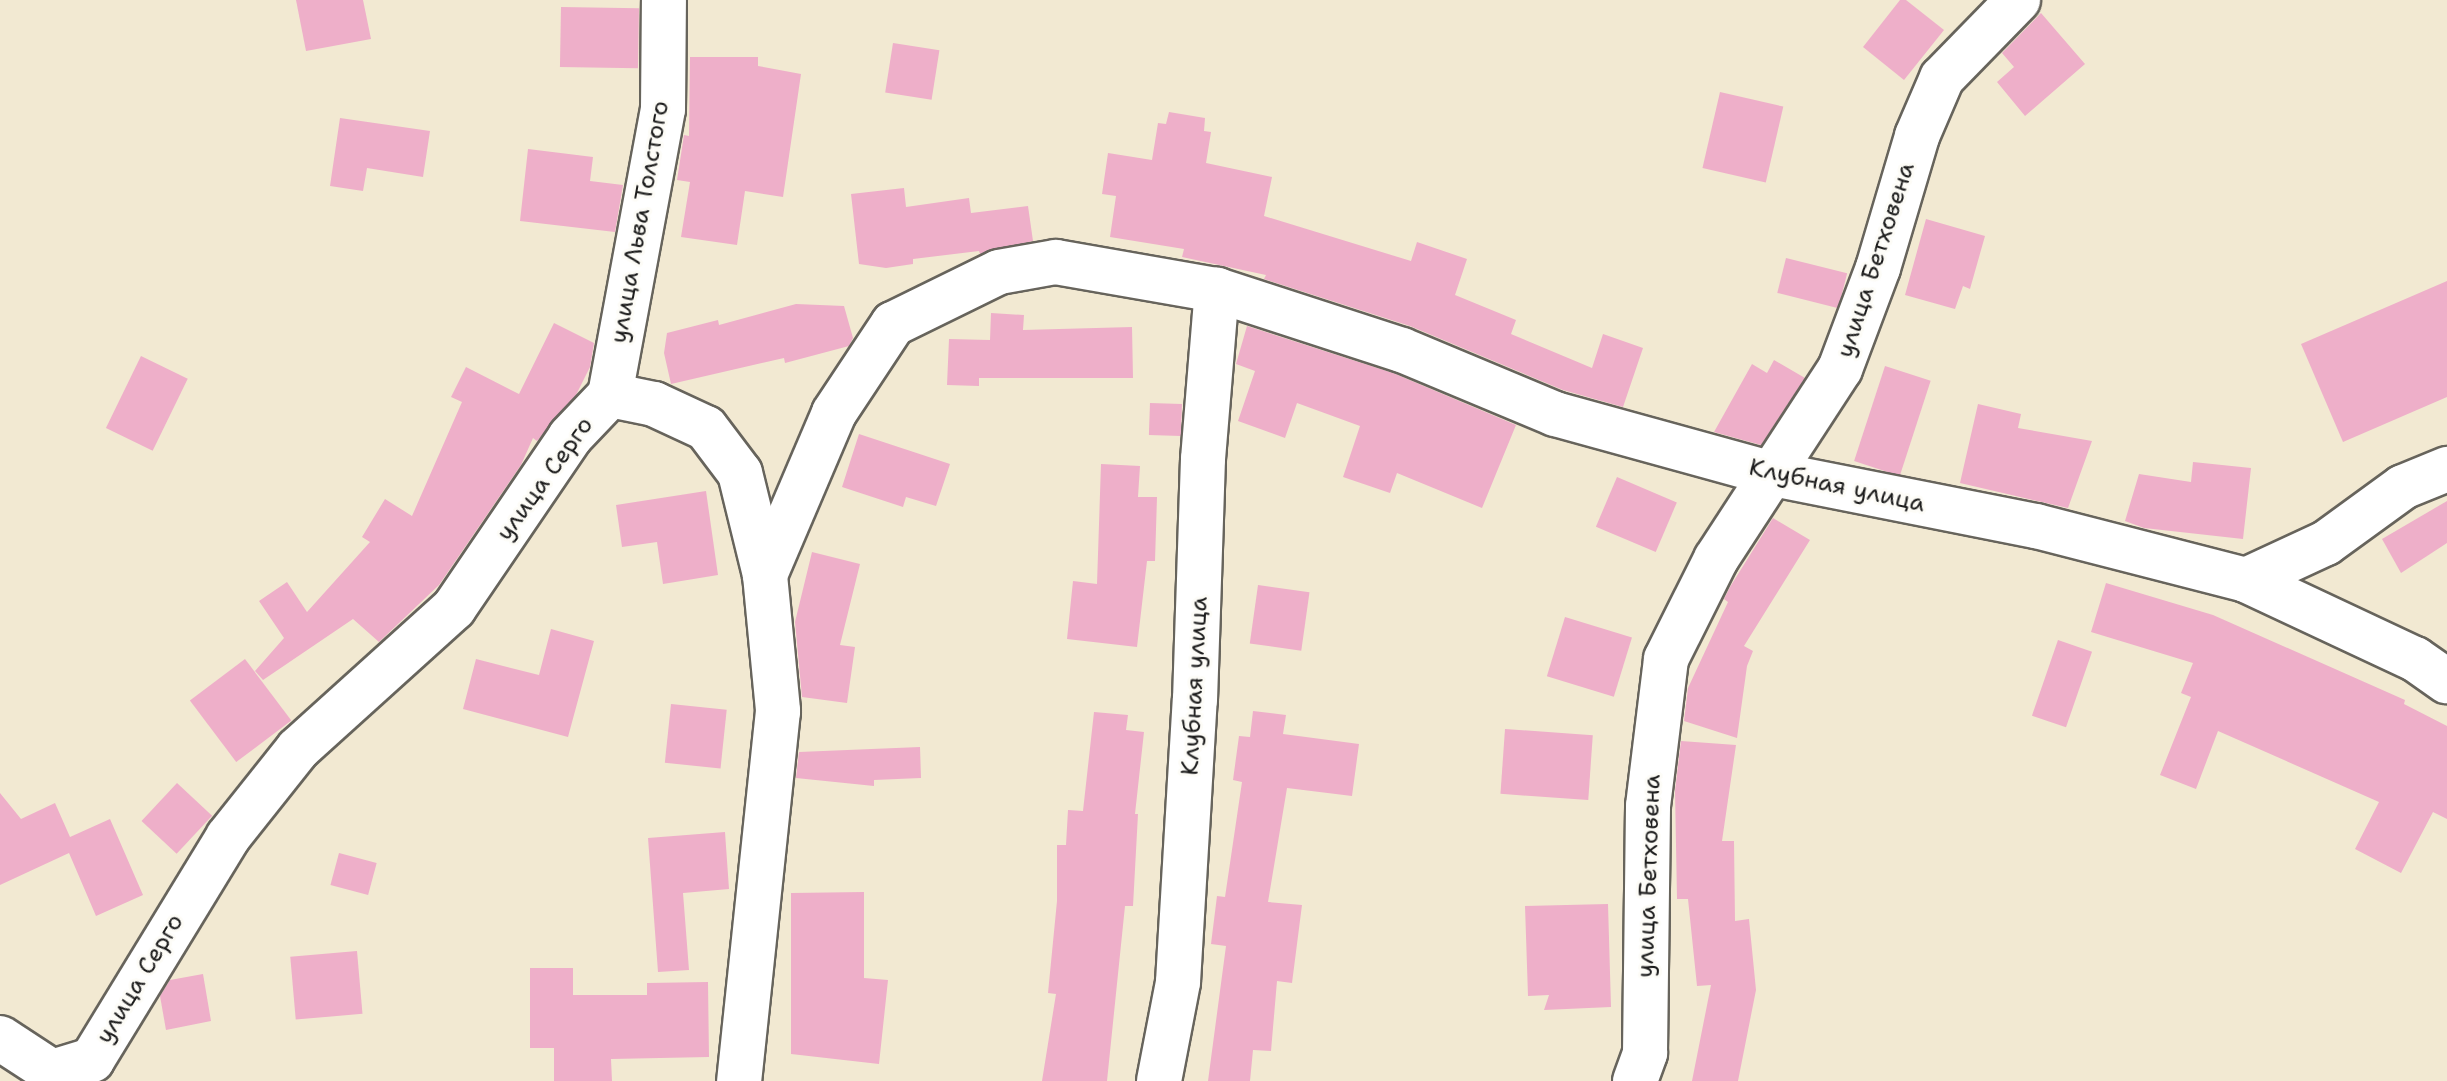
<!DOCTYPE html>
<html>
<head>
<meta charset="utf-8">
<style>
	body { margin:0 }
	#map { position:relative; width:2447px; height:1081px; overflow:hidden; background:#f2e9d2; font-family:"Shantell Sans",sans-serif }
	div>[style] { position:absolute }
	.building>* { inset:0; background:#eeafc9; transform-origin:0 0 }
	.roads { filter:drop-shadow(2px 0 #67645c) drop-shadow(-2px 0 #67645c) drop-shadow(0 2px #67645c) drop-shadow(0 -2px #67645c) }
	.minor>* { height:44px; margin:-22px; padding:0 22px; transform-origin:22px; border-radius:22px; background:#fff }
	span { translate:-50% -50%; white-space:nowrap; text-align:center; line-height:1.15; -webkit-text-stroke:6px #fdfcf7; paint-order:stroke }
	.street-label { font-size:24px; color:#1c1c1c }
</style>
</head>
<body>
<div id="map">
	<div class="building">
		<div style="clip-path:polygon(296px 0,363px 0,371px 39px,306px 51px)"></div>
		<div style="clip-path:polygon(1900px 0,1906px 0,1944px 30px,1904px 80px,1863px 47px)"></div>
		<div style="left:561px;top:7px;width:78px;height:60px;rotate:1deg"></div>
		<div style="clip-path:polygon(2041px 13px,2085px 64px,2025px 116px,1997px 82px,2014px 67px,2002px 53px)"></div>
		<div style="left:893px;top:43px;width:47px;height:50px;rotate:9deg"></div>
		<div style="clip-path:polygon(690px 57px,758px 57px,758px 66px,801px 74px,783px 197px,745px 191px,737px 245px,681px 237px,690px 182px,677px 180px,684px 135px,689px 136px)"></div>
		<div style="left:1720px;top:92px;width:65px;height:78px;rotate:13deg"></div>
		<div style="clip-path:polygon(1169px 112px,1205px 118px,1204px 131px,1211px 132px,1206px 163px,1272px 177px,1264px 216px,1411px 261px,1417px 242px,1467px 259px,1455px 295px,1516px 320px,1511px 334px,1592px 368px,1603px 334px,1643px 348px,1623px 407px,1563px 390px,1410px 326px,1264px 279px,1266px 275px,1182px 257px,1184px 249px,1110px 237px,1116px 196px,1102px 194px,1108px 153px,1152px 160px,1158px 123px,1166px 124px)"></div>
		<div style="clip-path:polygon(340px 118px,430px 131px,423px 177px,367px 168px,363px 191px,330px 186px)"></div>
		<div style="clip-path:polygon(528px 149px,593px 157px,590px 181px,623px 185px,615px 232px,520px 221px)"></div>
		<div style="clip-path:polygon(904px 188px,906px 207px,969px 198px,971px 213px,1028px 206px,1033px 241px,980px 254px,979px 251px,913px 259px,913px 264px,886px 268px,859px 264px,851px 194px)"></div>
		<div style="clip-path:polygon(1926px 219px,1985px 236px,1970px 289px,1963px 286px,1955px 309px,1905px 295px)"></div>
		<div style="left:1786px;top:258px;width:63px;height:36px;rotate:14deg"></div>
		<div style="clip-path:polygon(2447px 281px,2447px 397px,2343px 442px,2301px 344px)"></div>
		<div style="clip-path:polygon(796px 304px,844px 306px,853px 338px,849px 346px,785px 363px,784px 358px,671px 384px,664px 353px,667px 333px,718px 320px,719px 325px)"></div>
		<div style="clip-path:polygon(991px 313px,1024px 315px,1023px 330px,1132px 327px,1133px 378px,979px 378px,979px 386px,947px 385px,949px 339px,990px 340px)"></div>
		<div style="clip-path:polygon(554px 323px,594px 343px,590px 367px,576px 395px,537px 441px,533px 438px,521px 465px,439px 585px,379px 642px,353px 619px,263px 680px,255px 671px,284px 638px,259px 601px,287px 582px,307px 612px,370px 542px,362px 537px,385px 499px,412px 516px,462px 402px,451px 397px,466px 367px,519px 394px)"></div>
		<div style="clip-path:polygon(1247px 326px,1393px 373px,1516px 425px,1482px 508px,1397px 473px,1390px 493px,1343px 477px,1360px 426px,1297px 403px,1285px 438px,1238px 421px,1255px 371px,1236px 364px)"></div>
		<div style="left:141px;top:356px;width:52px;height:80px;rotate:26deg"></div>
		<div style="clip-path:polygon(1774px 360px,1805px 378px,1761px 445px,1714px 432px,1752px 364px,1767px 373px)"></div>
		<div style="left:1885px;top:366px;width:48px;height:100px;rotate:18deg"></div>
		<div style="left:1150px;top:403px;width:32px;height:32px;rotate:2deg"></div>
		<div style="clip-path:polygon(1978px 404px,2021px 414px,2018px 428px,2092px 441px,2068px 508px,1960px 483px)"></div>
		<div style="clip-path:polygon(859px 434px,950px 464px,936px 506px,906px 497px,903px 507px,842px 487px)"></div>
		<div style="clip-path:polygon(2193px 462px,2251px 468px,2243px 539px,2144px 528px,2125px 521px,2139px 474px,2191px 482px)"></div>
		<div style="clip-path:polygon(1101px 464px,1140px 466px,1138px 497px,1157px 497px,1155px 561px,1147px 561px,1137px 647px,1067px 639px,1073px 581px,1097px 584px)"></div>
		<div style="left:1617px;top:477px;width:65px;height:54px;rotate:23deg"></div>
		<div style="clip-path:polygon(706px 491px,718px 575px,663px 584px,657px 542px,622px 547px,616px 505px)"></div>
		<div style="clip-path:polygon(2447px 501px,2447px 543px,2401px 573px,2382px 539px)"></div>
		<div style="clip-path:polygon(1773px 518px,1810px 540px,1744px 646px,1753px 651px,1747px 666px,1737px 738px,1684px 721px,1688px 688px,1728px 602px,1724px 599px,1730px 587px)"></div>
		<div style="clip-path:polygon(812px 552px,860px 564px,840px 645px,855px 647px,847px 703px,802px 697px,795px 622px)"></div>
		<div style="clip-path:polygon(2106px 583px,2213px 615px,2405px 700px,2404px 704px,2447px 726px,2447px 819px,2433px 812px,2401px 873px,2355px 849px,2379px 802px,2218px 731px,2196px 789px,2160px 775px,2191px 697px,2181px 693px,2193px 663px,2091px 632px)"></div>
		<div style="left:1258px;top:585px;width:52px;height:59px;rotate:8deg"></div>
		<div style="left:1565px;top:617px;width:70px;height:62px;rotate:17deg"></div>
		<div style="clip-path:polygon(551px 629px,594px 641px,568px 737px,463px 709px,476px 659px,539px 675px)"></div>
		<div style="left:2058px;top:640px;width:36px;height:80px;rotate:19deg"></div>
		<div style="left:245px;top:659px;width:77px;height:69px;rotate:53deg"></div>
		<div style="left:671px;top:704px;width:56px;height:59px;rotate:6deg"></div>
		<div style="clip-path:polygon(1253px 711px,1286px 715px,1283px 734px,1359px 744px,1352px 796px,1287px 788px,1268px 902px,1302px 905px,1292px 983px,1277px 981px,1271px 1051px,1253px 1050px,1250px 1081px,1208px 1081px,1226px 946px,1211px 944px,1217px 896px,1225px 897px,1242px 782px,1233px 780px,1239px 736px,1250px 737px)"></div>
		<div style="clip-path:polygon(1094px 712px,1128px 715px,1126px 730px,1144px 732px,1135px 814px,1138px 814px,1133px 906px,1125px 906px,1107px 1081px,1042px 1081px,1056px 994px,1048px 993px,1057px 901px,1057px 845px,1066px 845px,1068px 810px,1083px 811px)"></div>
		<div style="left:1505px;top:729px;width:88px;height:65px;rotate:4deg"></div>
		<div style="clip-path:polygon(1681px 741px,1736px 745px,1722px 841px,1734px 841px,1735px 921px,1749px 919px,1756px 990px,1738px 1081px,1692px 1081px,1711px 985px,1697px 986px,1688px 899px,1677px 899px,1675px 791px)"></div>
		<div style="clip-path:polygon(920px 747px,921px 778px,874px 780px,874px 786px,796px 778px,799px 752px)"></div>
		<div style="left:177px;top:783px;width:48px;height:52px;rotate:43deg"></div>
		<div style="clip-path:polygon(0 793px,21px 819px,55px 803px,70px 837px,110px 819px,143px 895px,96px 916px,69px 853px,0 885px)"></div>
		<div style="clip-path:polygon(725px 832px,729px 889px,683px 893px,689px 970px,658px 972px,648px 838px)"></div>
		<div style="left:339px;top:853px;width:39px;height:33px;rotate:15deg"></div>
		<div style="clip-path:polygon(864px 892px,864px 978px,888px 980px,879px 1064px,791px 1054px,791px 893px)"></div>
		<div style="clip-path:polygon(1608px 904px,1611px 1007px,1544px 1010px,1549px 995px,1528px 996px,1525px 906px)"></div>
		<div style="left:357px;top:951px;width:63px;height:67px;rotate:85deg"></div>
		<div style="clip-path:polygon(530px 968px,573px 968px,573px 995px,647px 995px,647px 983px,708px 982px,709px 1057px,611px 1059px,612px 1081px,554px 1081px,554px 1048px,530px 1048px)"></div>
		<div style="clip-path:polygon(203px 974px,211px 1021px,166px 1030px,160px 996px,170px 980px)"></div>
	</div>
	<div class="roads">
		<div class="minor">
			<div style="left:610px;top:395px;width:45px;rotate:11.6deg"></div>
			<div style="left:654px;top:404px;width:57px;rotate:24.8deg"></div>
			<div style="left:706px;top:428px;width:56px;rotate:52.9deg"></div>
			<div style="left:740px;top:473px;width:105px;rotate:76.2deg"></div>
			<div style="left:765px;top:575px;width:137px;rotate:84.5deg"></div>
			<div style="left:778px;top:711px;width:372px;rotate:96deg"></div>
			<div style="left:610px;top:395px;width:291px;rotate:-79.5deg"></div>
			<div style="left:663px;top:109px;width:109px;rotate:-89.5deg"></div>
			<div style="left:765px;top:575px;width:176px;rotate:-66.9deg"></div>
			<div style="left:834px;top:413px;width:107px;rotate:-56.5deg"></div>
			<div style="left:893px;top:324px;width:118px;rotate:-26.1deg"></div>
			<div style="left:999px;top:272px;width:58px;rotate:-10deg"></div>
			<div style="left:1056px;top:262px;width:163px;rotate:9.9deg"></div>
			<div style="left:1217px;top:290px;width:194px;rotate:18deg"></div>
			<div style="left:1402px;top:350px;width:166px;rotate:22.7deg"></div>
			<div style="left:1555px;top:414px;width:226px;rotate:15.4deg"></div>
			<div style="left:1773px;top:474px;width:268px;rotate:11.2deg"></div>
			<div style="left:2036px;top:526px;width:217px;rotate:14.4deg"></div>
			<div style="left:2246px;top:580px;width:88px;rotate:-24.8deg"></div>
			<div style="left:2326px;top:543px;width:95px;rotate:-36deg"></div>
			<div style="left:2403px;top:487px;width:48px;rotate:-22.2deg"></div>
			<div style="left:2246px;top:580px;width:187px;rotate:25.1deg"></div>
			<div style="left:2415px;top:659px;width:39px;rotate:35deg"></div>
			<div style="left:0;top:1038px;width:62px;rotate:33.2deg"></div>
			<div style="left:52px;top:1072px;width:42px;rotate:-16.7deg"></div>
			<div style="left:92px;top:1060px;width:261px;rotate:-58.6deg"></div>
			<div style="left:228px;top:837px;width:112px;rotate:-51.5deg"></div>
			<div style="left:298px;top:749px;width:210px;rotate:-42.1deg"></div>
			<div style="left:454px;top:608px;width:207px;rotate:-55.8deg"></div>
			<div style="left:570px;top:437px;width:58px;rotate:-46.4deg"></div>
			<div style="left:1159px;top:1081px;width:101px;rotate:-79.1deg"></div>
			<div style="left:1178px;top:982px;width:283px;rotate:-86.6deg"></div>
			<div style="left:1195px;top:700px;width:241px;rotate:-88.1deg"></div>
			<div style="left:1203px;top:459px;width:170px;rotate:-85.3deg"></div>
			<div style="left:1635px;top:1081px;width:30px;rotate:-70deg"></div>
			<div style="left:1645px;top:1053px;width:247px;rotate:-89.3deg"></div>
			<div style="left:1648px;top:806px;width:148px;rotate:-83deg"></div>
			<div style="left:1666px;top:659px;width:112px;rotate:-63.4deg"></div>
			<div style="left:1716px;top:559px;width:227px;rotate:-56.9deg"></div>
			<div style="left:1840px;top:369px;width:108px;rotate:-69.4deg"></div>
			<div style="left:1878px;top:268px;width:138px;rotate:-73.5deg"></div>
			<div style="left:1917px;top:136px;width:63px;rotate:-66.7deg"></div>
			<div style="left:1942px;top:78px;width:109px;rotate:-45.7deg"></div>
		</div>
	</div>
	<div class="street-label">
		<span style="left:640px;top:222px;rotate:-80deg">улица Льва Толстого</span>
		<span style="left:1876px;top:260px;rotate:-72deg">улица Бетховена</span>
		<span style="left:545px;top:479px;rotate:-54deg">улица Серго</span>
		<span style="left:1837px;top:486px;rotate:12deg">Клубная улица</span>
		<span style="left:1195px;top:686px;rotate:-87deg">Клубная улица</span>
		<span style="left:1649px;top:876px;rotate:-88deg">улица Бетховена</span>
		<span style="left:140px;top:979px;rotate:-59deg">улица Серго</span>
	</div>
</div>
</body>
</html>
